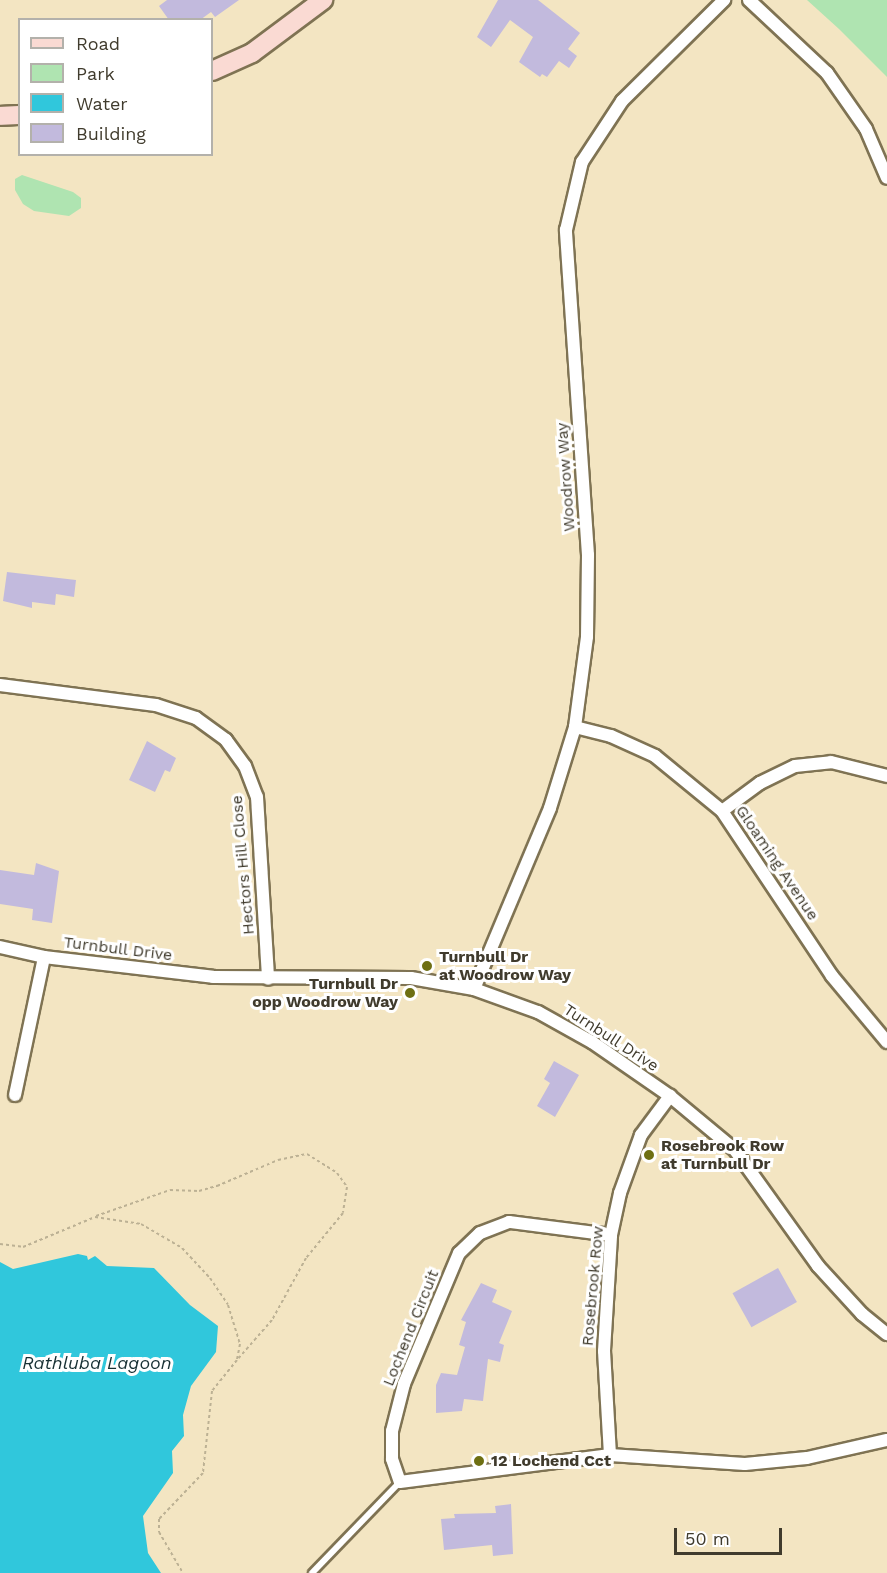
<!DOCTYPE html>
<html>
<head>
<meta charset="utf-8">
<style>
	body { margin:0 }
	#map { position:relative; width:887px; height:1573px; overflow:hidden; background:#f3e5c2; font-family:"Work Sans",sans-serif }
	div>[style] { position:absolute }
	.green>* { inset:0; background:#afe4b1 }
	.water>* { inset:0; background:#30c7dc }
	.building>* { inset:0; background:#c2badd; transform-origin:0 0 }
	.path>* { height:2px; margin-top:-1px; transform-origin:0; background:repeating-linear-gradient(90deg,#bcb194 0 3px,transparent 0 6px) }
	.roads { filter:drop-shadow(2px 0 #7f7353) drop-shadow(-2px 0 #7f7353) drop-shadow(0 2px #7f7353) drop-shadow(0 -2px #7f7353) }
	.service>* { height:6px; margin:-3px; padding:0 3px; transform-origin:3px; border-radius:3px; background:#fff }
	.minor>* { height:12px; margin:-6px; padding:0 6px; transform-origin:6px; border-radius:6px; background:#fff }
	.secondary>* { height:18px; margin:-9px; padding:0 9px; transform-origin:9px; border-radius:9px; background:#fadad3 }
	.dots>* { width:16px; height:16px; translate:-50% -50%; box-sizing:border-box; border:3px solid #fff; border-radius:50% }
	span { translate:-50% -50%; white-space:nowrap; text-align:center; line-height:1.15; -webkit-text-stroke:6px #fff; paint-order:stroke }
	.street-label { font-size:16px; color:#403b2d }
	.poi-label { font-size:16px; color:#403b2d; font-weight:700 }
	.left { translate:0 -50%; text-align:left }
	.right { translate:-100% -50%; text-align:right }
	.water-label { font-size:18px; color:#172f33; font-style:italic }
	.legend { position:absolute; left:18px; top:18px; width:195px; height:138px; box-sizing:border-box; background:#fff; border:2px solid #b3b1ab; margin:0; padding:8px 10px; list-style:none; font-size:18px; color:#403b2d }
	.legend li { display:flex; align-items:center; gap:12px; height:30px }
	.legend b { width:30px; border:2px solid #b3b1ab }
	.scale { position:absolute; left:674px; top:1528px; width:108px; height:27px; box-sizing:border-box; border:3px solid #403b2d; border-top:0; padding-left:8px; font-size:18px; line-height:21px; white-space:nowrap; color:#403b2d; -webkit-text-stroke:4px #fff; paint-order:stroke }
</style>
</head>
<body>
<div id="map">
	<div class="green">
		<div style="clip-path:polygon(807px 0,887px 0,887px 77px,839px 29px)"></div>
		<div style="clip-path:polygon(22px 175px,73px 192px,81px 198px,81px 208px,69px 216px,34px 211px,23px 204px,15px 190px,15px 179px)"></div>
	</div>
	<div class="water">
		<div style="clip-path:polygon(78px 1254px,87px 1256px,88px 1260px,95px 1256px,107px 1266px,154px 1268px,190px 1305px,218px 1326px,216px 1352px,191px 1386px,183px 1415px,184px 1436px,172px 1451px,173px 1473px,143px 1516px,148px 1553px,161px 1573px,0 1573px,0 1262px,13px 1269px)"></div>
	</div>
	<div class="building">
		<div style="clip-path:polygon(167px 0,239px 0,215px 17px,211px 12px,200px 20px,169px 20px,159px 6px)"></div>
		<div style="clip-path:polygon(498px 0,538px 0,580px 33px,568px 49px,577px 56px,569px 68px,559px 61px,547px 77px,542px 74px,540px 77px,519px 62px,533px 37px,510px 20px,491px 47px,477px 37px)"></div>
		<div style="clip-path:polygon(7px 572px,76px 580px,74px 597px,56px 594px,55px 605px,32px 602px,32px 608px,3px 601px)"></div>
		<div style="clip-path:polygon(147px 741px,176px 758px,170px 772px,165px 770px,155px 792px,129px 780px)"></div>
		<div style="clip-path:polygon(36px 863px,59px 871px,52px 923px,32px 920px,33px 909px,0 904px,0 870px,34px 875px)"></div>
		<div style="clip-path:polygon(554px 1061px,579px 1075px,555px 1117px,537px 1106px,550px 1083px,544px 1079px)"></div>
		<div style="left:778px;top:1268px;width:39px;height:52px;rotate:61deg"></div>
		<div style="clip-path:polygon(481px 1283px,497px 1290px,492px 1302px,512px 1311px,499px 1343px,504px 1345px,500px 1362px,488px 1359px,483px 1401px,464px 1399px,462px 1411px,436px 1413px,436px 1385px,441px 1373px,457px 1375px,465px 1347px,459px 1345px,466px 1322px,461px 1320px)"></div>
		<div style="clip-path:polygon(511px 1504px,513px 1554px,493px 1556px,492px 1545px,444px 1550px,441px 1519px,455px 1518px,454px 1514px,496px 1513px,495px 1506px)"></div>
	</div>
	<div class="path">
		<div style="left:96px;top:1216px;width:78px;rotate:-19.4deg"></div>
		<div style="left:170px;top:1190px;width:29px;rotate:2deg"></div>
		<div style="left:199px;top:1191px;width:19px;rotate:-16deg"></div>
		<div style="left:217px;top:1186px;width:66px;rotate:-23.1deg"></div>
		<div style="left:278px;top:1160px;width:30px;rotate:-12deg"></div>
		<div style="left:307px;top:1154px;width:36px;rotate:32deg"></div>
		<div style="left:337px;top:1173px;width:17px;rotate:54deg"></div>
		<div style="left:347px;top:1187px;width:26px;rotate:99deg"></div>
		<div style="left:343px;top:1213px;width:58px;rotate:129.4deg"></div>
		<div style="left:306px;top:1258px;width:71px;rotate:118.7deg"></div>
		<div style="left:272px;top:1320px;width:53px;rotate:131.2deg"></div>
		<div style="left:0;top:1244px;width:23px;rotate:7deg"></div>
		<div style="left:23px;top:1247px;width:78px;rotate:-22.6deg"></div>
		<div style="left:95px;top:1217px;width:47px;rotate:8.7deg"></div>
		<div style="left:141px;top:1224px;width:48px;rotate:30.3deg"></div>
		<div style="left:182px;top:1248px;width:41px;rotate:47deg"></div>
		<div style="left:210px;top:1278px;width:32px;rotate:56deg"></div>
		<div style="left:228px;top:1305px;width:41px;rotate:72.9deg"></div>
		<div style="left:240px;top:1344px;width:16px;rotate:101deg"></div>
		<div style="left:237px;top:1360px;width:40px;rotate:129deg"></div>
		<div style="left:212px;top:1391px;width:82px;rotate:96.3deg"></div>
		<div style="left:203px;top:1473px;width:64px;rotate:133.7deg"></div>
		<div style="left:159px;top:1519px;width:13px;rotate:90deg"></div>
		<div style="left:159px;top:1532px;width:48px;rotate:59.7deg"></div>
	</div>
	<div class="roads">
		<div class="service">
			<div style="left:312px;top:1573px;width:127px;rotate:-46deg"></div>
		</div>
		<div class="minor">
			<div style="left:749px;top:0;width:107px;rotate:43.1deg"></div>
			<div style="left:827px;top:73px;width:68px;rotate:55.1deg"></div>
			<div style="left:866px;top:129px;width:53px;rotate:66.8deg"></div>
			<div style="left:0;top:685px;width:157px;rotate:7.3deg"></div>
			<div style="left:156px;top:705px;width:42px;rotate:18deg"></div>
			<div style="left:196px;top:718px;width:37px;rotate:36deg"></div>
			<div style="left:226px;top:740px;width:32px;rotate:54deg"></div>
			<div style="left:245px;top:766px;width:33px;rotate:69deg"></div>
			<div style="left:257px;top:797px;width:182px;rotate:86.5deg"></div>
			<div style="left:575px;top:727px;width:37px;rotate:14deg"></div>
			<div style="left:611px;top:736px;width:48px;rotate:24.4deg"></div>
			<div style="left:655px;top:756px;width:87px;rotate:39.4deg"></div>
			<div style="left:722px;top:811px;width:198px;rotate:56.3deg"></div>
			<div style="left:832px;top:976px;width:86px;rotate:50.2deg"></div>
			<div style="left:722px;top:811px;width:47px;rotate:-36.4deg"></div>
			<div style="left:760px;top:783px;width:39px;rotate:-26deg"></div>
			<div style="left:795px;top:766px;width:36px;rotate:-6deg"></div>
			<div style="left:831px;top:762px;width:58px;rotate:14deg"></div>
			<div style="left:0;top:947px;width:45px;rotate:12.8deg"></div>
			<div style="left:44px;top:957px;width:170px;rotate:6.7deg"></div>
			<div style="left:213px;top:977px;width:198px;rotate:0.3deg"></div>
			<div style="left:411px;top:978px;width:64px;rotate:9.9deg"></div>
			<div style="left:474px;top:989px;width:68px;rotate:19.8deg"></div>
			<div style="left:538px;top:1012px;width:62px;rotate:29.1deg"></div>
			<div style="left:592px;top:1042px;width:95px;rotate:34.7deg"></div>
			<div style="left:670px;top:1096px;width:85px;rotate:39.7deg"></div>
			<div style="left:735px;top:1150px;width:143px;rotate:54.4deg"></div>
			<div style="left:818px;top:1266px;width:65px;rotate:47.5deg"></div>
			<div style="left:862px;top:1314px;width:32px;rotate:39deg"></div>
			<div style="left:474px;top:989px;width:196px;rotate:-67.2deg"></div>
			<div style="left:550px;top:808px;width:85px;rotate:-72.8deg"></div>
			<div style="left:575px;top:727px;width:91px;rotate:-82.4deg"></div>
			<div style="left:587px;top:637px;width:82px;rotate:-89.3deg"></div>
			<div style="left:588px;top:555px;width:326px;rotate:-93.9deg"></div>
			<div style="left:566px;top:230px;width:70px;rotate:-76.8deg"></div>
			<div style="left:582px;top:162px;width:73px;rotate:-56.7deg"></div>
			<div style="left:622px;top:101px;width:144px;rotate:-44.7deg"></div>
			<div style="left:15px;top:1095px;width:141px;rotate:-78.1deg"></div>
			<div style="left:611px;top:1235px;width:103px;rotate:-172.7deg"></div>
			<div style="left:509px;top:1222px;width:31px;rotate:159deg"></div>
			<div style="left:480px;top:1233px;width:29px;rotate:136deg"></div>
			<div style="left:459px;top:1253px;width:142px;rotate:112.8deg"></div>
			<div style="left:404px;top:1384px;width:49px;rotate:104.3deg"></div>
			<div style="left:392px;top:1431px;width:28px;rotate:90deg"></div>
			<div style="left:392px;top:1459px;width:24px;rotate:71deg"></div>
			<div style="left:400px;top:1482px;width:212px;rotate:-7.3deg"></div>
			<div style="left:610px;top:1455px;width:135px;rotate:3.8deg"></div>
			<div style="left:745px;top:1464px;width:62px;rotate:-5.5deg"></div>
			<div style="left:807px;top:1458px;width:82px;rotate:-12.7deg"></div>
			<div style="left:610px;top:1455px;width:104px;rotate:-93.3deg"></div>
			<div style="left:604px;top:1351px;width:116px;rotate:-86.5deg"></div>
			<div style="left:611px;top:1235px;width:43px;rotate:-77.9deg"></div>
			<div style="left:620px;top:1193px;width:62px;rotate:-70.1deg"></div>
			<div style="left:641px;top:1135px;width:49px;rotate:-53.4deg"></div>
		</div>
		<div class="secondary">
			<div style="left:212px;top:71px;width:44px;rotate:-24.2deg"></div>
			<div style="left:252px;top:53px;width:89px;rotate:-36.7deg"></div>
			<div style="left:0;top:116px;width:20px;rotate:-3deg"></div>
		</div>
	</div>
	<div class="dots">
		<div style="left:427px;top:966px;background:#6e6f12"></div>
		<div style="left:410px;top:993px;background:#6e6f12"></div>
		<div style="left:649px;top:1155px;background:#6e6f12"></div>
		<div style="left:479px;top:1461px;background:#6e6f12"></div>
	</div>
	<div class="street-label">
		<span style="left:566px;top:477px;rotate:-94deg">Woodrow Way</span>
		<span style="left:777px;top:863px;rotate:56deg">Gloaming Avenue</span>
		<span style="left:243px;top:865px;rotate:-95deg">Hectors Hill Close</span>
		<span style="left:118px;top:949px;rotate:7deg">Turnbull Drive</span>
		<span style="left:611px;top:1038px;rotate:33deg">Turnbull Drive</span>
		<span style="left:593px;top:1286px;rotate:-85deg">Rosebrook Row</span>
		<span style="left:411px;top:1328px;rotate:-68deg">Lochend Circuit</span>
	</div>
	<div class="poi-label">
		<span class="left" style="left:439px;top:966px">Turnbull Dr<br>at Woodrow Way</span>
		<span class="right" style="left:398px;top:993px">Turnbull Dr<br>opp Woodrow Way</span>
		<span class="left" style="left:661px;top:1155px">Rosebrook Row<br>at Turnbull Dr</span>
		<span class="left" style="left:491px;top:1461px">12 Lochend Cct</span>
	</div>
	<div class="water-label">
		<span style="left:97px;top:1363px">Rathluba Lagoon</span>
	</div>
	<ul class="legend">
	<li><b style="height:8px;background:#fadad3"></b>Road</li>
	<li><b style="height:16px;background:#afe4b1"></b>Park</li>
	<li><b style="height:16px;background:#30c7dc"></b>Water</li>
	<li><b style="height:16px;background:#c2badd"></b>Building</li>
	</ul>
	<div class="scale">50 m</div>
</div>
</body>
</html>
